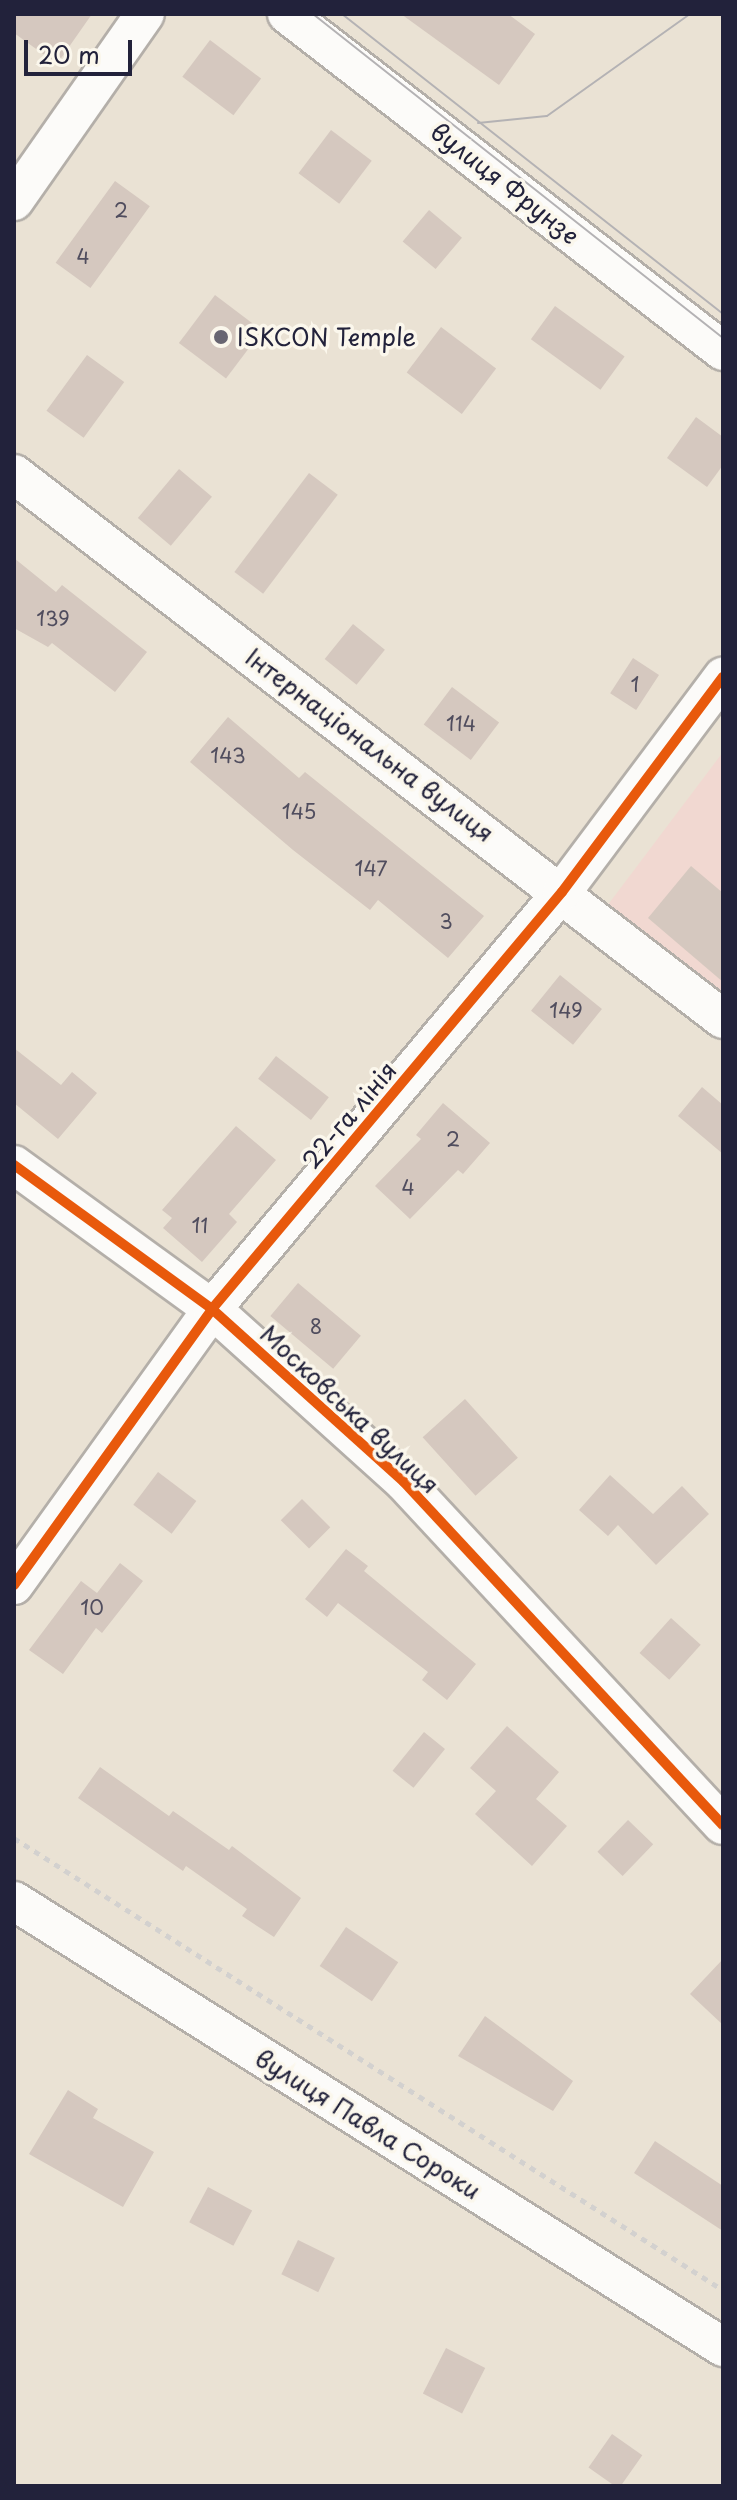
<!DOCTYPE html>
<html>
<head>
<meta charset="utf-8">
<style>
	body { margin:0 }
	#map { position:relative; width:737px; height:2500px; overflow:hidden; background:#eae2d4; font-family:"Playpen Sans",sans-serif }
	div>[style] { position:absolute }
	.built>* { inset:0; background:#f1d8d1 }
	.building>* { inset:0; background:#d5c8bf; transform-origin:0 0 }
	.path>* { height:5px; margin-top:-2.5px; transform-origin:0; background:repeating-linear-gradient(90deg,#d3d1cf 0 6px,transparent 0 12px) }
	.roads { filter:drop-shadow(2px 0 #b4afa9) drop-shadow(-2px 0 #b4afa9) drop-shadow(0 2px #b4afa9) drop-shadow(0 -2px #b4afa9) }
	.minor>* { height:38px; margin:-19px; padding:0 19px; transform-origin:19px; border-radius:19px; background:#fcfbf9 }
	.tram>* { height:2px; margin:-1px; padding:0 1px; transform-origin:1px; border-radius:1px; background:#b4b2b4 }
	.cycleway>* { height:10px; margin:-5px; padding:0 5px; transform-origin:5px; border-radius:5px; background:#e8590c }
	.dots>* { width:22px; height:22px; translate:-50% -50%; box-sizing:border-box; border:4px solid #fbf7ec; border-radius:50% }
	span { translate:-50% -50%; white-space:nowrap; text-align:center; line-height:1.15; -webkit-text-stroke:7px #fbf7ec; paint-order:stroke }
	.number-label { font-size:20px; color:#504d5e }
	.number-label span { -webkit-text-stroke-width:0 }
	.street-label { font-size:24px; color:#22223b }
	.poi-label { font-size:24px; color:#22223b }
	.left { translate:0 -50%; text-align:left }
	.frame { position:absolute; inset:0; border:16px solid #22223b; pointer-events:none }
	.scale { position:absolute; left:24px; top:40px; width:108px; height:36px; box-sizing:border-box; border:4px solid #22223b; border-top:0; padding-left:10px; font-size:24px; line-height:28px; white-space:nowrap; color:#22223b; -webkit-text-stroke:6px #fbf7ec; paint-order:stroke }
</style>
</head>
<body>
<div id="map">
	<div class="built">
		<div style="clip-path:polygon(723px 752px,723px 996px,607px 906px)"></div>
	</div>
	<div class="building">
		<div style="clip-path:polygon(14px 14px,92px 14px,57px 64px,14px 33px)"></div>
		<div style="clip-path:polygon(401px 14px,508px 14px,535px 34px,499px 85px)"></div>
		<div style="left:210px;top:40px;width:64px;height:46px;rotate:37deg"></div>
		<div style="left:331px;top:130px;width:51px;height:54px;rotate:37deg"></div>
		<div style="left:115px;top:181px;width:43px;height:101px;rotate:36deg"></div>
		<div style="left:429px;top:210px;width:43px;height:41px;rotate:40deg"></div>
		<div style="left:215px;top:295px;width:59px;height:60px;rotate:37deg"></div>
		<div style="left:555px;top:306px;width:86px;height:41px;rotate:36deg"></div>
		<div style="left:441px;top:327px;width:69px;height:57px;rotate:37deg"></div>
		<div style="left:87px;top:355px;width:46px;height:69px;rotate:36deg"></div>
		<div style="clip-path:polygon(696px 417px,723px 437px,723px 465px,707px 487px,667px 458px)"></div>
		<div style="left:179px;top:469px;width:43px;height:64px;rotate:40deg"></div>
		<div style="left:309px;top:473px;width:36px;height:124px;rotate:37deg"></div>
		<div style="clip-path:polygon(14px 558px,56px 592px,62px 585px,147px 652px,115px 692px,52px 643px,48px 647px,14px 628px)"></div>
		<div style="left:353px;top:624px;width:41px;height:45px;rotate:39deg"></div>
		<div style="left:633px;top:658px;width:31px;height:42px;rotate:33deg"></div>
		<div style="left:452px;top:687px;width:59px;height:47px;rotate:37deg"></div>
		<div style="clip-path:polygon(228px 717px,299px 778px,305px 772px,484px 916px,448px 958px,378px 900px,370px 910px,293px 850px,190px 762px)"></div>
		<div style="clip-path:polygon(691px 866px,723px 893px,723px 982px,648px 918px)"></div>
		<div style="left:560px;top:975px;width:54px;height:46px;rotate:39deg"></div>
		<div style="clip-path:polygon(14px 1048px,61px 1085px,72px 1072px,97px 1093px,58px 1139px,14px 1103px)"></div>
		<div style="left:276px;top:1056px;width:67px;height:29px;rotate:38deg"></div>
		<div style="clip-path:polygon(702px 1087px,723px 1105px,723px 1154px,678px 1116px)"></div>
		<div style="clip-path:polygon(443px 1103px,490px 1143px,463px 1174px,458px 1170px,410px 1219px,375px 1186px,421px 1139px,416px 1135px)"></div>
		<div style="clip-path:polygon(236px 1126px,276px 1160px,229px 1214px,237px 1222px,202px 1262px,163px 1228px,172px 1218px,162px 1210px)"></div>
		<div style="left:298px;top:1283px;width:82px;height:43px;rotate:40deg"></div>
		<div style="left:465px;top:1399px;width:79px;height:57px;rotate:48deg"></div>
		<div style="left:158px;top:1472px;width:48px;height:41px;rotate:37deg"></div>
		<div style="clip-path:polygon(610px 1475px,653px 1514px,682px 1486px,709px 1514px,656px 1565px,618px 1525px,608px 1536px,579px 1510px)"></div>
		<div style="left:302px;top:1499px;width:40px;height:30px;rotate:45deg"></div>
		<div style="clip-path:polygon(346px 1549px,368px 1566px,364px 1571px,476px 1664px,447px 1700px,422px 1680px,428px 1672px,338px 1603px,327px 1617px,305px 1599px)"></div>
		<div style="clip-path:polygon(120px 1563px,143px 1581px,102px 1633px,96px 1628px,63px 1674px,29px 1650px,81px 1581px,97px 1593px)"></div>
		<div style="left:671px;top:1618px;width:40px;height:47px;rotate:42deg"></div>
		<div style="clip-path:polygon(507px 1726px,559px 1772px,536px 1799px,567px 1826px,532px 1866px,475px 1814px,496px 1791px,470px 1768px)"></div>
		<div style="left:424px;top:1732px;width:27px;height:50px;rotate:39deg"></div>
		<div style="clip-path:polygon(100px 1767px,169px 1816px,173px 1811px,229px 1850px,232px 1846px,301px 1898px,274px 1937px,242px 1916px,247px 1909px,186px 1866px,183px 1871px,78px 1798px)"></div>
		<div style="left:628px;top:1820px;width:35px;height:44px;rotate:44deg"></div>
		<div style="left:346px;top:1927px;width:63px;height:47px;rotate:34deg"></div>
		<div style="clip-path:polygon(723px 1959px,723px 2025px,690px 1994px)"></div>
		<div style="clip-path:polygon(485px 2016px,573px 2081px,553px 2111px,458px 2056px)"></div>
		<div style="clip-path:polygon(68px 2090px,98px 2109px,93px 2118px,154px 2152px,123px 2207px,29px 2154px)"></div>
		<div style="clip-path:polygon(655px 2141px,723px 2186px,723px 2231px,634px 2173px)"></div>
		<div style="left:208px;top:2187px;width:50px;height:40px;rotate:28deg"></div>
		<div style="left:298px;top:2240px;width:41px;height:38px;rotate:26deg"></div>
		<div style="left:446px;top:2348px;width:44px;height:51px;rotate:27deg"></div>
		<div style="left:612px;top:2434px;width:37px;height:41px;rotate:35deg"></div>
	</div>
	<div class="path">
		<div style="left:14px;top:1838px;width:841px;rotate:32.52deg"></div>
	</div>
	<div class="roads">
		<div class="minor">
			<div style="left:287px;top:14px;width:551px;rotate:37.7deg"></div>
			<div style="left:14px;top:201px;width:228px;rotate:-55deg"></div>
			<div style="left:14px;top:474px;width:894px;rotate:37.55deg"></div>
			<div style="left:14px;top:1165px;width:245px;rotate:36deg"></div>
			<div style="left:212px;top:1309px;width:258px;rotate:42deg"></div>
			<div style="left:404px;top:1482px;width:468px;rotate:47.1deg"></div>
			<div style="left:14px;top:1585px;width:340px;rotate:-54.3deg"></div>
			<div style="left:212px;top:1309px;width:544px;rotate:-49.99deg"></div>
			<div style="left:562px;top:892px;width:269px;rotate:-53.2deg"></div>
			<div style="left:14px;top:1901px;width:838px;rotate:32.17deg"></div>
		</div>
	</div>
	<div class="tram">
		<div style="left:313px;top:14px;width:523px;rotate:38.32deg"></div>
		<div style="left:342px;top:14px;width:485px;rotate:38.2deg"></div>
		<div style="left:478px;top:123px;width:69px;rotate:-5.8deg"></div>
		<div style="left:547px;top:116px;width:176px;rotate:-35.5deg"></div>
	</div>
	<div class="cycleway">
		<div style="left:14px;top:1165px;width:245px;rotate:36deg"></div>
		<div style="left:212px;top:1309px;width:258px;rotate:42deg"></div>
		<div style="left:404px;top:1482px;width:468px;rotate:47.1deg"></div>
		<div style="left:14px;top:1585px;width:340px;rotate:-54.3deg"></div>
		<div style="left:212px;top:1309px;width:544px;rotate:-49.99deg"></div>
		<div style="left:562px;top:892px;width:269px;rotate:-53.2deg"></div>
	</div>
	<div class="dots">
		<div style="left:221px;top:337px;background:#686571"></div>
	</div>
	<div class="number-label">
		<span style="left:121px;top:210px">2</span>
		<span style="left:83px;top:256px">4</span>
		<span style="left:53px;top:618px">139</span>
		<span style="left:635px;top:684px">1</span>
		<span style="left:461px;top:723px">114</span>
		<span style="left:228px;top:755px">143</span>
		<span style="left:299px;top:811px">145</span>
		<span style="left:371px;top:868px">147</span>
		<span style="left:446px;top:921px">3</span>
		<span style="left:566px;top:1010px">149</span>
		<span style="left:453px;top:1139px">2</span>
		<span style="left:408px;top:1187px">4</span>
		<span style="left:200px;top:1225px">11</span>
		<span style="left:316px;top:1326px">8</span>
		<span style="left:92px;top:1607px">10</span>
	</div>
	<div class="street-label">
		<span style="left:505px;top:183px;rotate:38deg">вулиця Фрунзе</span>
		<span style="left:370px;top:745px;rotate:37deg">Інтернаціональна вулиця</span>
		<span style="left:349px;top:1115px;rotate:-50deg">22-га лінія</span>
		<span style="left:350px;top:1409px;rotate:43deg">Московська вулиця</span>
		<span style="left:368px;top:2124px;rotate:32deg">вулиця Павла Сороки</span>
	</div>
	<div class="poi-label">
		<span class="left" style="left:237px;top:337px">ISKCON Temple</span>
	</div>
	<div class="frame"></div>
	<div class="scale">20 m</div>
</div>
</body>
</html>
